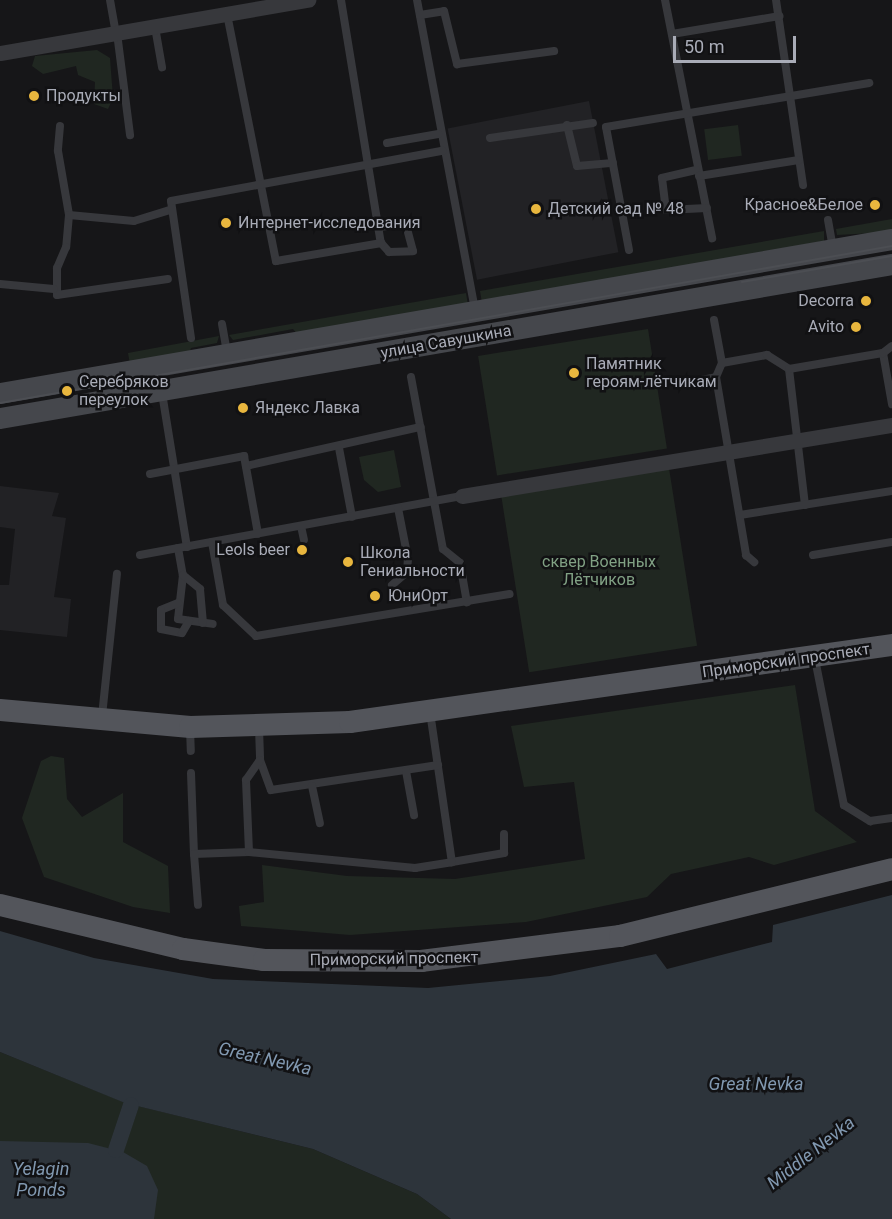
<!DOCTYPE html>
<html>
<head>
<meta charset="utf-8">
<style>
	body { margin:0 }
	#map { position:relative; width:892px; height:1219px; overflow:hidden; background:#161618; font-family:Roboto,sans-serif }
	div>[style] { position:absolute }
	.built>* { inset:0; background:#222225; transform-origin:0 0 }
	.green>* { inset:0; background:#202721; transform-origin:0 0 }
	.water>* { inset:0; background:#2d343b }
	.canal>* { height:16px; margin:-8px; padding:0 8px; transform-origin:8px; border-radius:8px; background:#2d343b }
	.lane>* { height:8px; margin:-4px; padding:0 4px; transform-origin:4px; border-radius:4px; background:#37383c }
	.street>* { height:15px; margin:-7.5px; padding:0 7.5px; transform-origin:7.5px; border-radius:7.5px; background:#37383c }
	.secondary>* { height:21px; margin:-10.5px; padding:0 10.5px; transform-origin:10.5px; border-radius:10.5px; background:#45474c }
	.primary>* { height:22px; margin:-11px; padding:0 11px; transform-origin:11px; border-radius:11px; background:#53555b }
	.tram>* { height:1.5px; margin:-0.75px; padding:0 0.75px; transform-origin:0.75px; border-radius:0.75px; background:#4c4e53 }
	.dots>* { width:16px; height:16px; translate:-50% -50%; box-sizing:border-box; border:3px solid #111113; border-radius:50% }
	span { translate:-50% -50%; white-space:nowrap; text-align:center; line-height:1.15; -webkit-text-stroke:5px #111113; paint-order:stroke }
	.poi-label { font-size:16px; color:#a9acb7 }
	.left { translate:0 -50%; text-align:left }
	.right { translate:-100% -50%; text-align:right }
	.street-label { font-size:16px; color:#a9acb7 }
	.park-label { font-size:16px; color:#81a184 }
	.water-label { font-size:18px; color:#8198b0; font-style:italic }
	.scale { position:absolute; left:673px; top:36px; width:123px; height:27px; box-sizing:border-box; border:3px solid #a9acb7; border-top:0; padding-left:8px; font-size:18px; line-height:21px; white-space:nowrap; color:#a9acb7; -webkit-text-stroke:4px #111113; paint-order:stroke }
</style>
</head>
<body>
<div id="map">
	<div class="built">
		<div style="left:589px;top:101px;width:154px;height:144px;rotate:79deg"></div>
		<div style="clip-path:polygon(0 486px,59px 493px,52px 516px,66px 518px,54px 597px,71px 599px,67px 637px,0 630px,0 585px,9px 585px,15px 529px,0 527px)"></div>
	</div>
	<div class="green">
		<div style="clip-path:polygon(97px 50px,110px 58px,113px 98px,108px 109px,94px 104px,95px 82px,78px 75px,76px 66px,43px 74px,32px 66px,35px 56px)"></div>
		<div style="left:738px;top:125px;width:31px;height:34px;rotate:83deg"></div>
		<div style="clip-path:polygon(892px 219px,892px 232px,837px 235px,836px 229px)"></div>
		<div style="clip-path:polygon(824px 231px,824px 241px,482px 303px,480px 291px)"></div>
		<div style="clip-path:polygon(466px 293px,468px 305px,298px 335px,293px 329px,233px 340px,229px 335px)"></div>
		<div style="left:648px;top:329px;width:121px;height:172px;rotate:81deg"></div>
		<div style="clip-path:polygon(219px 336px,217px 343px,191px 348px,189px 354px,130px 364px,128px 353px)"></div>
		<div style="clip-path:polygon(394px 450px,401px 487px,378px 492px,364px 480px,359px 457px)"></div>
		<div style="left:668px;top:462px;width:186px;height:170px;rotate:81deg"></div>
		<div style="clip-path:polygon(795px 685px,815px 811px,857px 842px,774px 865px,749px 857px,671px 874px,647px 897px,526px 922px,350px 935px,241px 926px,239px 906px,264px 902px,262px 865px,347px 876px,455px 879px,585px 859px,574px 782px,524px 787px,511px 726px)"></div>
		<div style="clip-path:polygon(51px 756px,64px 758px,67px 799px,82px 817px,123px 793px,123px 842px,168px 866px,170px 913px,133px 907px,44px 877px,22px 818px,41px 761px)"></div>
		<div style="clip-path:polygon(0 1052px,126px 1103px,313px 1149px,417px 1194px,451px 1219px,0 1219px)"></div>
	</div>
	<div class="water">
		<div style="clip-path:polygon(892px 895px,892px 1219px,451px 1219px,417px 1194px,313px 1149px,125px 1103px,0 1052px,0 931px,94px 958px,213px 979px,428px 988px,550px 976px,656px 954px,667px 969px,772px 942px,773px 925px)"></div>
		<div style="clip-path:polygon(0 1141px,88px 1143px,123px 1152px,147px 1166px,158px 1190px,154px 1219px,0 1219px)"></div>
	</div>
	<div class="canal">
		<div style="left:116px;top:1150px;width:47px;rotate:-71.6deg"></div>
	</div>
	<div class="lane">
		<div style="left:110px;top:0;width:35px;rotate:80deg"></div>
		<div style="left:341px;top:0;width:246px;rotate:80.7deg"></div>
		<div style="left:381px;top:243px;width:12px;rotate:48deg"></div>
		<div style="left:389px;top:252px;width:24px;rotate:-2deg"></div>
		<div style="left:413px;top:251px;width:28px;rotate:-105deg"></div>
		<div style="left:406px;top:224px;width:28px;rotate:174deg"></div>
		<div style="left:417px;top:0;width:315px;rotate:79.4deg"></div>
		<div style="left:665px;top:0;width:243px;rotate:78.8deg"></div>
		<div style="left:776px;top:0;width:187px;rotate:81.7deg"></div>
		<div style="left:227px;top:14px;width:252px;rotate:78.8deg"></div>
		<div style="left:276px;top:261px;width:107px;rotate:-9.7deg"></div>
		<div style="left:420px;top:15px;width:24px;rotate:-9deg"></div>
		<div style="left:444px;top:11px;width:55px;rotate:76.2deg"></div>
		<div style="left:457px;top:64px;width:98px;rotate:-7.6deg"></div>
		<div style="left:155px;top:27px;width:41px;rotate:80.1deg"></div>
		<div style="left:117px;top:33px;width:103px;rotate:82.7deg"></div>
		<div style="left:672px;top:34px;width:109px;rotate:-9.5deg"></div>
		<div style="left:567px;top:125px;width:42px;rotate:76.3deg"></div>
		<div style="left:577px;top:166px;width:36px;rotate:-5deg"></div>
		<div style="left:60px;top:126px;width:25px;rotate:95deg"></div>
		<div style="left:58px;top:151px;width:65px;rotate:80.2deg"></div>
		<div style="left:69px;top:215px;width:32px;rotate:95deg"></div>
		<div style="left:66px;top:247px;width:23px;rotate:113deg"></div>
		<div style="left:57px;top:268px;width:27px;rotate:90deg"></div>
		<div style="left:57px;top:295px;width:112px;rotate:-8.2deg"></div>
		<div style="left:490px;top:138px;width:104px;rotate:-8.3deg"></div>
		<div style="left:387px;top:143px;width:52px;rotate:-10deg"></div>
		<div style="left:696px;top:170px;width:35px;rotate:167deg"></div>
		<div style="left:662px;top:178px;width:32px;rotate:83deg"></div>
		<div style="left:666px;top:210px;width:41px;rotate:-2.8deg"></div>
		<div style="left:699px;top:176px;width:101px;rotate:-9.1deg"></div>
		<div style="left:69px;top:215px;width:65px;rotate:5.3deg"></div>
		<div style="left:134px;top:221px;width:37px;rotate:-17deg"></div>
		<div style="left:828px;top:220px;width:28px;rotate:80deg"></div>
		<div style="left:629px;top:250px;width:125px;rotate:-100.6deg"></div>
		<div style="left:606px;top:127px;width:267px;rotate:-9.5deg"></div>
		<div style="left:0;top:284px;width:54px;rotate:5.3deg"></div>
		<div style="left:714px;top:320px;width:44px;rotate:79.5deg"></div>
		<div style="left:222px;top:324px;width:28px;rotate:80deg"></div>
		<div style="left:191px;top:338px;width:138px;rotate:-98.3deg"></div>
		<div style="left:171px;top:201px;width:276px;rotate:-10.5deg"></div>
		<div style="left:883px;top:353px;width:52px;rotate:80deg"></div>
		<div style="left:789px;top:369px;width:137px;rotate:83.3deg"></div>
		<div style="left:411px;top:377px;width:175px;rotate:79.5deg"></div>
		<div style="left:443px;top:549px;width:22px;rotate:39deg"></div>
		<div style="left:460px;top:563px;width:40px;rotate:80deg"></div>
		<div style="left:716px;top:377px;width:15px;rotate:-67deg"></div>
		<div style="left:722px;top:363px;width:46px;rotate:-10.1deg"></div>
		<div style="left:767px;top:355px;width:26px;rotate:32deg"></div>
		<div style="left:789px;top:369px;width:95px;rotate:-9.7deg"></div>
		<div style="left:883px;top:353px;width:11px;rotate:-38deg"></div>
		<div style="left:702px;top:380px;width:14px;rotate:-12deg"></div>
		<div style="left:716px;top:377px;width:181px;rotate:80.4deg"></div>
		<div style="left:746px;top:555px;width:11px;rotate:41deg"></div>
		<div style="left:162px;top:393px;width:156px;rotate:80.8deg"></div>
		<div style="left:339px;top:448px;width:70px;rotate:79.3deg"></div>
		<div style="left:246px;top:466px;width:179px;rotate:-12.6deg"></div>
		<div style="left:150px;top:474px;width:96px;rotate:-10.8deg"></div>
		<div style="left:244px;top:456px;width:79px;rotate:79.8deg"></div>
		<div style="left:740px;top:515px;width:154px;rotate:-9deg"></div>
		<div style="left:301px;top:526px;width:14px;rotate:78deg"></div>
		<div style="left:212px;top:542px;width:64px;rotate:80.1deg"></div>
		<div style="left:223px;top:605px;width:45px;rotate:43.2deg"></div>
		<div style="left:256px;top:636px;width:257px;rotate:-9.4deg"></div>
		<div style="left:178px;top:548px;width:27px;rotate:80deg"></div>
		<div style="left:183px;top:575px;width:44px;rotate:96.5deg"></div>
		<div style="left:178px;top:619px;width:35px;rotate:8deg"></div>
		<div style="left:140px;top:555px;width:327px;rotate:-10.4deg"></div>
		<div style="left:813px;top:555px;width:80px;rotate:-9.3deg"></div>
		<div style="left:183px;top:575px;width:22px;rotate:39deg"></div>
		<div style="left:200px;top:589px;width:34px;rotate:85deg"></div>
		<div style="left:392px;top:585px;width:20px;rotate:-41deg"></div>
		<div style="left:407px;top:572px;width:13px;rotate:-86deg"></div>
		<div style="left:408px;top:559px;width:52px;rotate:-101.1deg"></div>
		<div style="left:178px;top:603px;width:18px;rotate:158deg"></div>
		<div style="left:161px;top:610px;width:19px;rotate:90deg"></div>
		<div style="left:161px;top:629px;width:21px;rotate:11deg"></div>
		<div style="left:182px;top:633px;width:14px;rotate:-60deg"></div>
		<div style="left:815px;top:659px;width:149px;rotate:78.8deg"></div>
		<div style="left:844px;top:805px;width:31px;rotate:32deg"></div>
		<div style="left:870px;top:821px;width:22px;rotate:-8deg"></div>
		<div style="left:430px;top:712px;width:152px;rotate:81.7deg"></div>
		<div style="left:452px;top:862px;width:53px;rotate:-9.8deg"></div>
		<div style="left:504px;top:853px;width:19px;rotate:-90deg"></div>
		<div style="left:102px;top:716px;width:143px;rotate:-84deg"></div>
		<div style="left:190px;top:728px;width:23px;rotate:88deg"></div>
		<div style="left:259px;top:728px;width:32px;rotate:88deg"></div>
		<div style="left:260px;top:760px;width:32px;rotate:70deg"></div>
		<div style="left:271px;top:790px;width:169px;rotate:-8.5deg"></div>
		<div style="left:406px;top:771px;width:45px;rotate:79.7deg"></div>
		<div style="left:191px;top:773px;width:81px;rotate:87.9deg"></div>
		<div style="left:194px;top:854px;width:55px;rotate:-2.1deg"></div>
		<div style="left:249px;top:852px;width:72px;rotate:-92.4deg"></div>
		<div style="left:246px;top:780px;width:24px;rotate:-55deg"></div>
		<div style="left:312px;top:786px;width:38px;rotate:78deg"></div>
		<div style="left:249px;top:852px;width:167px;rotate:5.5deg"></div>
		<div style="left:415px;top:868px;width:37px;rotate:-9deg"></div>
		<div style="left:194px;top:854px;width:51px;rotate:85.5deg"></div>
	</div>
	<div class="street">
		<div style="left:0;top:53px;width:313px;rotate:-9.8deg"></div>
		<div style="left:462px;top:496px;width:436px;rotate:-9.4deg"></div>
	</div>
	<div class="secondary">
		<div style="left:0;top:393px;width:905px;rotate:-9.8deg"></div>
		<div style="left:0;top:418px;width:905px;rotate:-9.8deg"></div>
	</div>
	<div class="primary">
		<div style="left:0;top:710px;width:191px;rotate:5.1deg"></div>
		<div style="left:190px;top:727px;width:160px;rotate:-1.8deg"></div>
		<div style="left:350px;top:722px;width:547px;rotate:-8.09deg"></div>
		<div style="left:0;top:905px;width:188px;rotate:13.5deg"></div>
		<div style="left:183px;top:949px;width:82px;rotate:7.7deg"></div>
		<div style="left:264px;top:960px;width:157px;rotate:0.4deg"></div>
		<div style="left:421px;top:961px;width:201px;rotate:-7.2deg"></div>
		<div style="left:620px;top:936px;width:280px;rotate:-13.8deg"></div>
	</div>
	<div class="tram">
		<div style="left:742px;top:282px;width:152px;rotate:-9.8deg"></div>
		<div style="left:0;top:403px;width:906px;rotate:-9.98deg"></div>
	</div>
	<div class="dots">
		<div style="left:34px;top:96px;background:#e8b63e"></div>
		<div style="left:875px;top:205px;background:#e8b63e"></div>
		<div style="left:536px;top:209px;background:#e8b63e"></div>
		<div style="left:226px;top:223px;background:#e8b63e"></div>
		<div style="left:866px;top:301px;background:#e8b63e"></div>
		<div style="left:856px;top:327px;background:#e8b63e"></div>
		<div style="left:574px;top:373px;background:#e8b63e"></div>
		<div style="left:67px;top:391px;background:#e8b63e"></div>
		<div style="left:243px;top:408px;background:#e8b63e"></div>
		<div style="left:302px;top:550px;background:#e8b63e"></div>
		<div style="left:348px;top:562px;background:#e8b63e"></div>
		<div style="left:375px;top:596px;background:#e8b63e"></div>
	</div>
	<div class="poi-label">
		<span class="left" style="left:46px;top:96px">Продукты</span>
		<span class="right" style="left:863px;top:205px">Красное&amp;Белое</span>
		<span class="left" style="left:548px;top:209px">Детский сад № 48</span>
		<span class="left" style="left:238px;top:223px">Интернет-исследования</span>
		<span class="right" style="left:854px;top:301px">Decorra</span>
		<span class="right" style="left:844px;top:327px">Avito</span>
		<span class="left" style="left:586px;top:373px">Памятник<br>героям-лётчикам</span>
		<span class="left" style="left:79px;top:391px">Серебряков<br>переулок</span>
		<span class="left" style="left:255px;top:408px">Яндекс Лавка</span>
		<span class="right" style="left:290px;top:550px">Leols beer</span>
		<span class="left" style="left:360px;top:562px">Школа<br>Гениальности</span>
		<span class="left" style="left:388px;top:596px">ЮниОрт</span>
	</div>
	<div class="street-label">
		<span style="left:446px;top:342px;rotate:-10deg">улица Савушкина</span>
		<span style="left:786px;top:661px;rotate:-8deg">Приморский проспект</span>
		<span style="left:394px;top:959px;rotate:-1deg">Приморский проспект</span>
	</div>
	<div class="park-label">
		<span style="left:599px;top:571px">сквер Военных<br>Лётчиков</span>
	</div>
	<div class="water-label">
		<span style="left:265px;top:1059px;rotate:13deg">Great Nevka</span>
		<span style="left:756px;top:1084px">Great Nevka</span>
		<span style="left:811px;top:1153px;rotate:-38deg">Middle Nevka</span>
		<span style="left:41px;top:1180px">Yelagin<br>Ponds</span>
	</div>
	<div class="scale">50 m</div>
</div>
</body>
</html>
